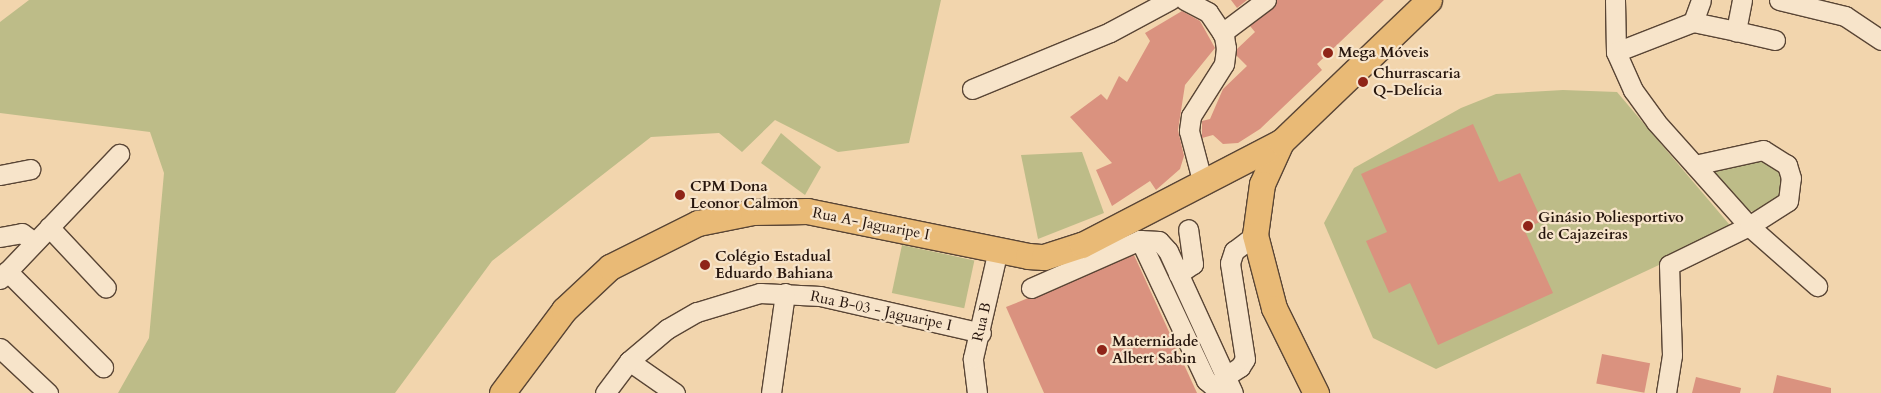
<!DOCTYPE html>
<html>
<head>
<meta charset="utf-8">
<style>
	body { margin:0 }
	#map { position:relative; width:1881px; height:393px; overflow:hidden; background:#f2d5ad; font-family:Cardo,serif }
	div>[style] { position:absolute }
	.green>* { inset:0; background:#bdbc88; transform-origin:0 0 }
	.building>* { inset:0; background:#da927f; transform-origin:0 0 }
	.roads { filter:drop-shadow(1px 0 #594535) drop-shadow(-1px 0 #594535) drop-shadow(0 1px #594535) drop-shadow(0 -1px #594535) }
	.minor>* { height:19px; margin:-9.5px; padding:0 9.5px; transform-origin:9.5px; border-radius:9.5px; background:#f7e4ca }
	.major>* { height:25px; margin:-12.5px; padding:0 12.5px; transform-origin:12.5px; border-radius:12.5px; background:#e9ba76 }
	.dots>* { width:14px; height:14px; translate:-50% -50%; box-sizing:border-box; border:2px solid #f7e4ca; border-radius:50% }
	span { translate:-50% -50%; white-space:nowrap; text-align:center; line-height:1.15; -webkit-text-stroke:4.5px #f7e4ca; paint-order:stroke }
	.poi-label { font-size:15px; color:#26150d; font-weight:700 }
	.left { translate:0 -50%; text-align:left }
	.street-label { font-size:15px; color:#26150d }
</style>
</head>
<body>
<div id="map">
	<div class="green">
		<div style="clip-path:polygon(29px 0,941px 0,909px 143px,838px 152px,775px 120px,742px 152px,719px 133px,651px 137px,492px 261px,395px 393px,118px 393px,149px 338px,164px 173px,150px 132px,0 113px,0 22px)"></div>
		<div style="clip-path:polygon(1563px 90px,1617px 92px,1734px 230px,1436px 369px,1373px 338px,1324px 223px,1354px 168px,1461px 108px,1496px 94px)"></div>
		<div style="clip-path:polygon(781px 133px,821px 167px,805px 195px,761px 163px)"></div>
		<div style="clip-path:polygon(1082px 152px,1104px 213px,1038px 239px,1021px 155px)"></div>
		<div style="clip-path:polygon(1759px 159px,1776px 164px,1782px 182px,1780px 199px,1757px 213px,1738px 207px,1707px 171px)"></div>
		<div style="left:902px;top:245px;width:74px;height:49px;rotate:12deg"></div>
	</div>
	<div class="building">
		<div style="clip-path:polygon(1231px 0,1247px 0,1237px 8px)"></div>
		<div style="clip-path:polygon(1277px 0,1384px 0,1317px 64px,1322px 70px,1260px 129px,1238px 143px,1223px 144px,1213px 135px,1202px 138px,1202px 121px,1210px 119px,1223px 89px,1247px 66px,1236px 55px,1237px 49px,1255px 32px,1250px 26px)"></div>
		<div style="clip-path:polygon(1182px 11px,1200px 21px,1215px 48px,1185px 85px,1178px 130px,1184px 156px,1180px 169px,1156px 190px,1150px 181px,1112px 206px,1096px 170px,1112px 163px,1070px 117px,1101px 94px,1107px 100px,1119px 76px,1127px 82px,1150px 41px,1145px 33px)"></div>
		<div style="clip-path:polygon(1473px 124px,1499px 182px,1520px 173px,1542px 221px,1524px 229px,1553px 293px,1438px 345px,1410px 283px,1389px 293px,1366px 241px,1387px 232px,1361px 174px)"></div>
		<div style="clip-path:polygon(1134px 255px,1197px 393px,1044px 393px,1006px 307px)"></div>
		<div style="left:1602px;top:354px;width:49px;height:30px;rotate:11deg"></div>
		<div style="clip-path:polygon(1777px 375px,1831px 388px,1831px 393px,1773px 393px)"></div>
		<div style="clip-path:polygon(1696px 377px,1741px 388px,1740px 393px,1692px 393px)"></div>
	</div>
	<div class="roads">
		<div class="minor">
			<div style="left:1185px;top:0;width:26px;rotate:28deg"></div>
			<div style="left:1208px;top:12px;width:29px;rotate:56deg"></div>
			<div style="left:1224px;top:36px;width:12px;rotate:81deg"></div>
			<div style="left:1226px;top:48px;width:16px;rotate:97deg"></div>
			<div style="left:1224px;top:64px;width:62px;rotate:122.4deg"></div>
			<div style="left:1191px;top:116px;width:15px;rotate:98deg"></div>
			<div style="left:1189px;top:131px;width:55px;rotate:75.2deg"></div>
			<div style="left:1615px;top:0;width:52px;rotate:88.9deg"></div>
			<div style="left:1616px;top:52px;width:42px;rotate:65.9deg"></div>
			<div style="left:1633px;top:90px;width:39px;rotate:54deg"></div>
			<div style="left:1656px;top:122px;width:140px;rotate:48.2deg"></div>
			<div style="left:1749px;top:226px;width:46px;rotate:-32.7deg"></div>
			<div style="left:1788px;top:201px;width:23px;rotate:-83deg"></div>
			<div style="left:1791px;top:178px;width:14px;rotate:-107deg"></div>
			<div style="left:1787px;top:165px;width:28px;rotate:-148deg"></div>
			<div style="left:1763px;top:150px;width:70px;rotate:167.6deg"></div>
			<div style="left:1742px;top:0;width:32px;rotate:101deg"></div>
			<div style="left:1736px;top:31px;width:40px;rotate:13deg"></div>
			<div style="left:1779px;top:0;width:68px;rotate:13.6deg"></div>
			<div style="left:1845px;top:16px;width:43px;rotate:33.7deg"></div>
			<div style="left:1693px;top:22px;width:44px;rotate:11.8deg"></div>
			<div style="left:1222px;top:33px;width:55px;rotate:-36.9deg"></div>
			<div style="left:1616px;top:52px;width:83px;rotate:-21.3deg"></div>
			<div style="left:1693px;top:22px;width:23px;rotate:-70deg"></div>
			<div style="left:972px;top:89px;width:149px;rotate:-22.4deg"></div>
			<div style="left:1110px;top:32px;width:68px;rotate:-28.1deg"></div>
			<div style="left:0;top:175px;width:31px;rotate:-11deg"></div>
			<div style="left:49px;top:227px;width:83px;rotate:46.9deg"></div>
			<div style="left:0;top:237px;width:22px;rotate:-10deg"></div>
			<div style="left:22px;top:233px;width:15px;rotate:37deg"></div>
			<div style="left:1140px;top:240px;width:155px;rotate:64.8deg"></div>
			<div style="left:1206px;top:380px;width:12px;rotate:42deg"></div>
			<div style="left:1215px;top:388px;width:17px;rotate:10deg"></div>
			<div style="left:7px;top:271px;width:136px;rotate:45deg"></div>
			<div style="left:1178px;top:274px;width:18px;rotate:-34deg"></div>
			<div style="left:1193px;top:264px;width:35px;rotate:-98deg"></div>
			<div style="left:0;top:279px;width:173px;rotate:-46.4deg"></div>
			<div style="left:1031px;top:288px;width:119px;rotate:-23.8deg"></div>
			<div style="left:1140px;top:240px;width:19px;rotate:3deg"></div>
			<div style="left:1159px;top:241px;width:13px;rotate:48deg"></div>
			<div style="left:1168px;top:251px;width:156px;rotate:65.4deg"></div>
			<div style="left:0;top:348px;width:66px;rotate:43.2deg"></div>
			<div style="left:629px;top:361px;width:56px;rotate:34.8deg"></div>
			<div style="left:1226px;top:376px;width:17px;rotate:-33deg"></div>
			<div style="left:1240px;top:367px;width:9px;rotate:-58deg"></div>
			<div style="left:1245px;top:359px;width:97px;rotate:-98.9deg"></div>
			<div style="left:1230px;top:263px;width:13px;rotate:-72deg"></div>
			<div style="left:1234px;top:251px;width:26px;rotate:-37deg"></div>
			<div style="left:605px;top:393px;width:40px;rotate:-53deg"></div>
			<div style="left:629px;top:361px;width:50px;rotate:-40.1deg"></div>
			<div style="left:667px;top:329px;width:34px;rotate:-30deg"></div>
			<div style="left:697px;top:312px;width:66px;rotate:-16.8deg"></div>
			<div style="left:760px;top:293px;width:60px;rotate:2.9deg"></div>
			<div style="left:820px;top:296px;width:165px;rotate:12.9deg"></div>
			<div style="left:771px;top:393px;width:101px;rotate:-82deg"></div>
			<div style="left:977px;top:393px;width:35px;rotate:-97deg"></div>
			<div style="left:973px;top:358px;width:111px;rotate:-77deg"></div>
			<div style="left:1666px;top:393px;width:38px;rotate:-81deg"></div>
			<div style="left:1672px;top:355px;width:90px;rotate:-91.9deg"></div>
			<div style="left:1669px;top:265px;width:89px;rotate:-26deg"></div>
			<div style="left:1749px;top:226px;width:91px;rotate:41.4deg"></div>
		</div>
		<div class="major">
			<div style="left:1281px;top:142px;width:46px;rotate:114.3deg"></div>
			<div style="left:1262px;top:184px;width:51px;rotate:97.8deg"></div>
			<div style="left:1255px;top:235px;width:75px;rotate:75.4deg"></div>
			<div style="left:1274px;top:308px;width:95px;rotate:63.7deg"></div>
			<div style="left:502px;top:393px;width:104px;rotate:-53.2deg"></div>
			<div style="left:564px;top:310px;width:63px;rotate:-43.1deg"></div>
			<div style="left:610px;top:267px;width:98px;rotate:-26.6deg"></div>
			<div style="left:698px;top:223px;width:56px;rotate:-11.3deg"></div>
			<div style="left:753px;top:212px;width:54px;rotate:-1.1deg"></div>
			<div style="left:807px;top:211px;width:226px;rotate:11.5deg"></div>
			<div style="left:1028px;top:256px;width:16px;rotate:4deg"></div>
			<div style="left:1044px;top:257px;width:40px;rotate:-18deg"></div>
			<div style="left:1082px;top:245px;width:224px;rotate:-27.4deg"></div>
			<div style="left:1281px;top:142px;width:205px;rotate:-43.8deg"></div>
		</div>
	</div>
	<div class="dots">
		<div style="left:1328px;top:53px;background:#8f2418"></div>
		<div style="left:1363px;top:82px;background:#8f2418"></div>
		<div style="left:680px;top:195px;background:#8f2418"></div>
		<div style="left:1528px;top:226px;background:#8f2418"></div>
		<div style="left:705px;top:265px;background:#8f2418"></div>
		<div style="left:1102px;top:350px;background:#8f2418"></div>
	</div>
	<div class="poi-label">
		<span class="left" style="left:1338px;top:53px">Mega Móveis</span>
		<span class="left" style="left:1373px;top:82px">Churrascaria<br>Q-Delícia</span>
		<span class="left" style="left:690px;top:195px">CPM Dona<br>Leonor Calmon</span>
		<span class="left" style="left:1538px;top:226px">Ginásio Poliesportivo<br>de Cajazeiras</span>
		<span class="left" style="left:715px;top:265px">Colégio Estadual<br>Eduardo Bahiana</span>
		<span class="left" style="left:1112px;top:350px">Maternidade<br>Albert Sabin</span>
	</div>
	<div class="street-label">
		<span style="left:871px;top:224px;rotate:11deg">Rua A- Jaguaripe I</span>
		<span style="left:881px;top:311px;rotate:12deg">Rua B-03 - Jaguaripe I</span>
		<span style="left:982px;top:322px;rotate:-77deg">Rua B</span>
	</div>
</div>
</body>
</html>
